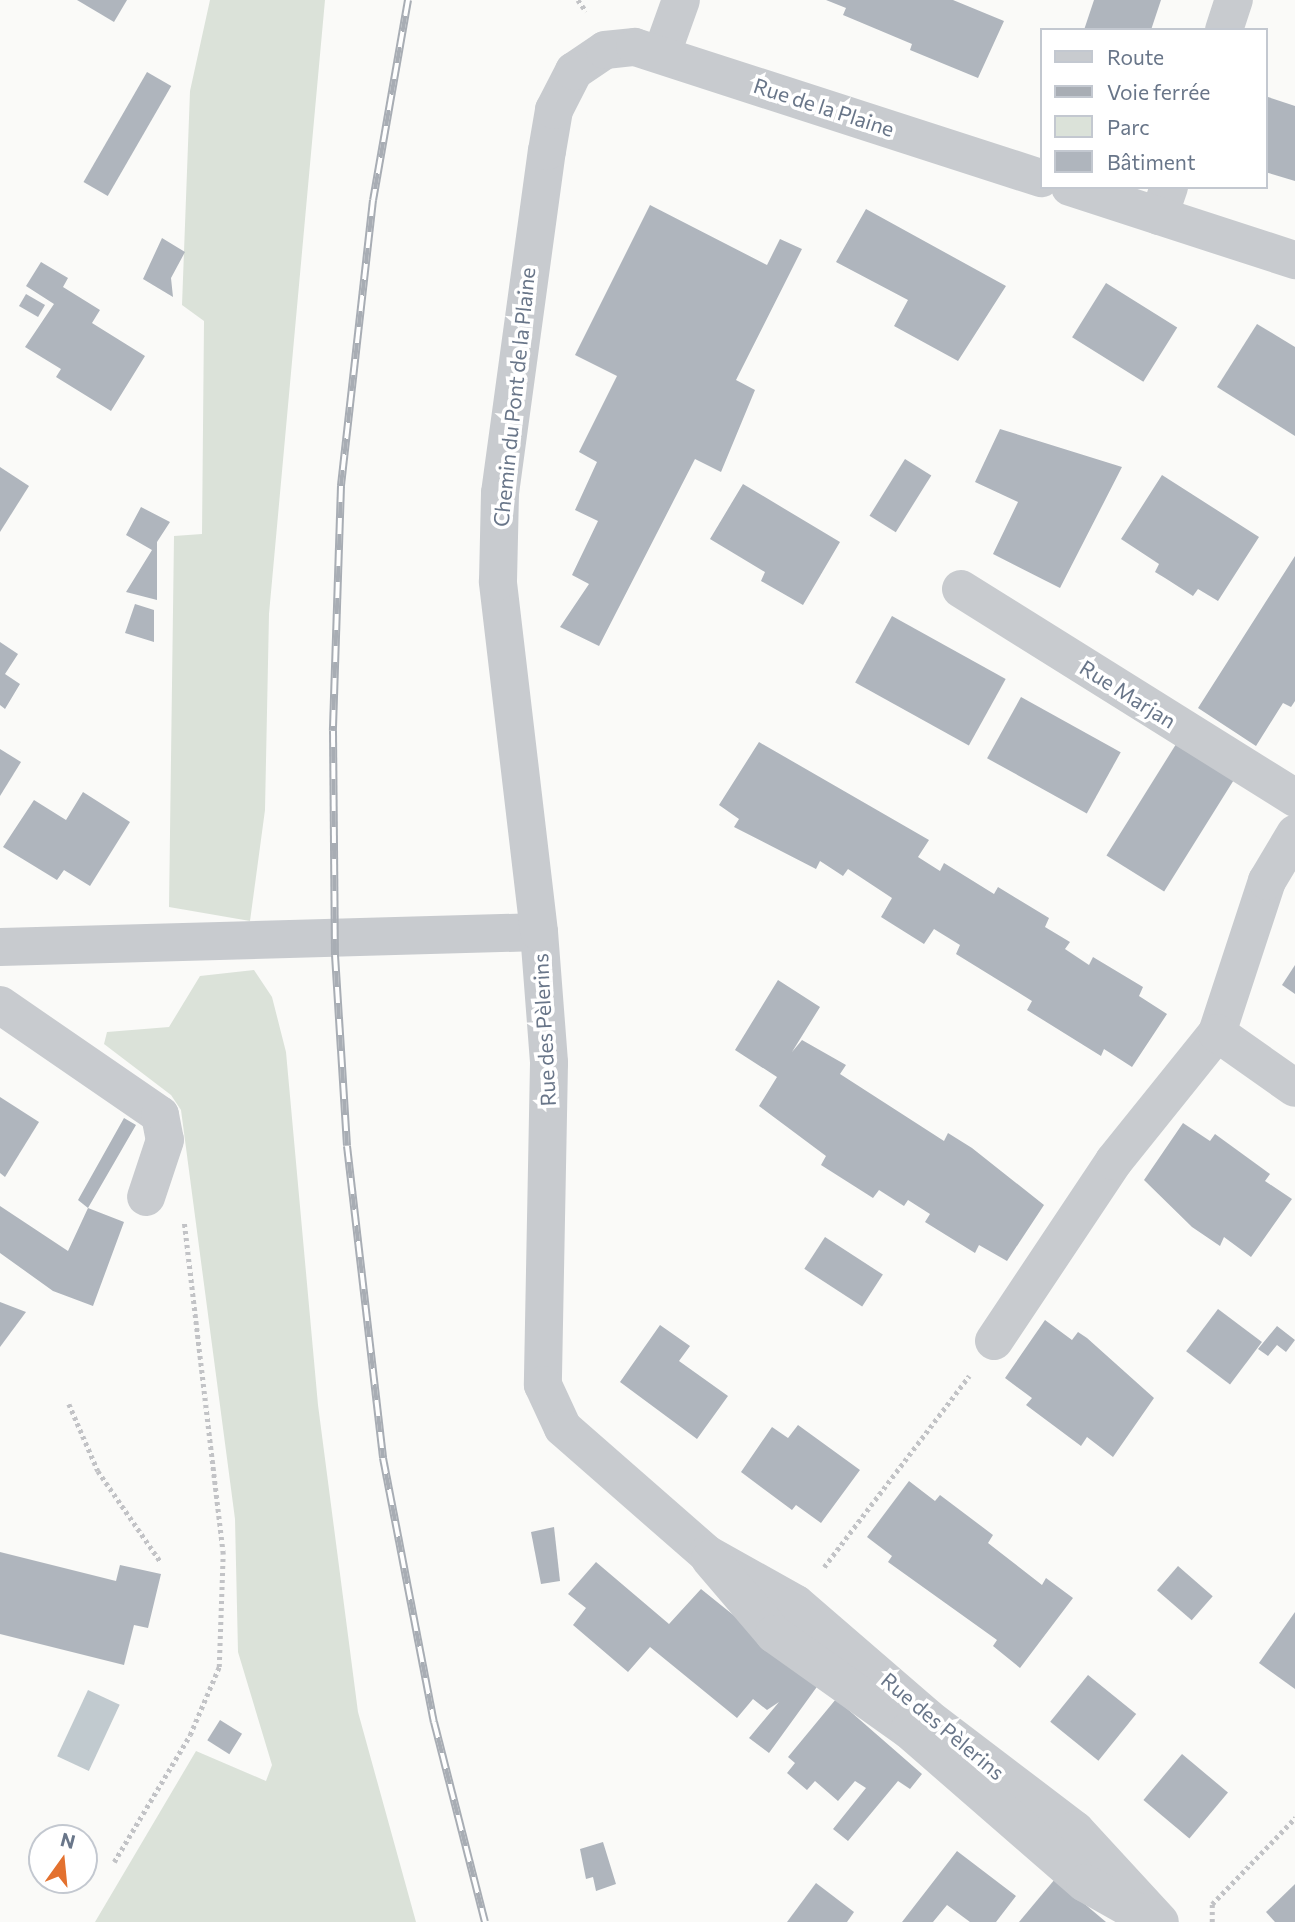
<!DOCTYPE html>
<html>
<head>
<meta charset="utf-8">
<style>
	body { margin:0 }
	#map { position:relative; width:1295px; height:1922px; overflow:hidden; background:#fafaf8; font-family:Commissioner,sans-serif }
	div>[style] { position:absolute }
	.green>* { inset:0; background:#dbe2d9 }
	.water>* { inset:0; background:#c1cacf; transform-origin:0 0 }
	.building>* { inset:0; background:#afb5bd; transform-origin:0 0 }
	.path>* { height:4.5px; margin-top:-2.25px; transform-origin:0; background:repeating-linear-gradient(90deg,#c2c3c6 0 3.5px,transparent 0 7px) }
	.minor>* { height:38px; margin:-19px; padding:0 19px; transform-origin:19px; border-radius:19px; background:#c8cbcf }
	.tertiary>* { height:38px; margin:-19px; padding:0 19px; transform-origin:19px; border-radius:19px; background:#c8cbcf }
	.rail>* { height:8px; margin-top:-4px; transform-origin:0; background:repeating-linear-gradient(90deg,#fff 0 16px,#a8adb4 0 32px); box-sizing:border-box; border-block:2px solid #a8adb4 }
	span { translate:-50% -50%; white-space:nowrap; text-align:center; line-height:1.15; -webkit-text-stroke:7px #fff; paint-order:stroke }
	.street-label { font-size:21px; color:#697689 }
	.legend { position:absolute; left:1040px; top:28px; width:228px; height:161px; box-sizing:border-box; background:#fff; border:2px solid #c3c8d0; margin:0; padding:9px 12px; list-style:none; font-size:21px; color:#697689 }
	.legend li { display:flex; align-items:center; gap:14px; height:35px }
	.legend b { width:35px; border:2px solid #c3c8d0 }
	.north { position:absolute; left:28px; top:1824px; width:70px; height:70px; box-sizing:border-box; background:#fff; border:2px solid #c3c8d0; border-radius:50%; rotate:15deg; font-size:19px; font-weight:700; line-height:28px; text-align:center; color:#697689 }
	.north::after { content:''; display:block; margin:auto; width:24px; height:32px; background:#e3712f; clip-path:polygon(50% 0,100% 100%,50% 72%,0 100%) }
</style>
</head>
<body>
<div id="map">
	<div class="green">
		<div style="clip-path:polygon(210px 0,325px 0,269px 614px,265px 810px,250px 921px,169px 907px,174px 536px,202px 534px,204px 321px,182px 305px,190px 91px)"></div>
		<div style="clip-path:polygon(254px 970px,272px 997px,286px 1052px,318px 1405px,358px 1712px,416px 1922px,95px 1922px,196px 1751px,266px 1781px,272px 1765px,238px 1652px,235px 1519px,181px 1110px,171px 1095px,104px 1044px,107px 1032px,169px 1027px,200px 976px)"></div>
	</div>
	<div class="water">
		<div style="left:88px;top:1690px;width:35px;height:73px;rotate:25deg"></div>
	</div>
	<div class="building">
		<div style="clip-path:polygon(77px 0,127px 0,114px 22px)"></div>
		<div style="clip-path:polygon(826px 0,953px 0,1004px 21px,978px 78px,910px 50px,912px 44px,843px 15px,846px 8px)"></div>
		<div style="clip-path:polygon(1094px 0,1161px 0,1151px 30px,1084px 30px)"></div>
		<div style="left:147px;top:72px;width:28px;height:127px;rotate:30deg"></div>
		<div style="clip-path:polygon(1265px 96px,1295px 106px,1295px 181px,1265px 172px)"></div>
		<div style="clip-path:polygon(650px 205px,767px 265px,780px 239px,802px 249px,736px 380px,755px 390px,721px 472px,695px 459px,599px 646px,560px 627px,589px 584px,572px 575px,598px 521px,575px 510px,597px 462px,579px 452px,617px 376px,575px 355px)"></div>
		<div style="clip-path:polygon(866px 209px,1006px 286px,958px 361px,894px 326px,908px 300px,836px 262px)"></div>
		<div style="clip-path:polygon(162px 238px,185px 252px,171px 278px,173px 297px,143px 279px)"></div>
		<div style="clip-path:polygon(41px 262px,68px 278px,63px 287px,100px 310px,92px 323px,145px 356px,111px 411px,56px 377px,61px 369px,25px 347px,54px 304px,26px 286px)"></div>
		<div style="left:1106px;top:283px;width:84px;height:64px;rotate:32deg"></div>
		<div style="left:26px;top:294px;width:22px;height:14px;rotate:30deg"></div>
		<div style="clip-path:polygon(1257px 324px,1295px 347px,1295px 436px,1217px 387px)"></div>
		<div style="clip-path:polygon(1000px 429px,1122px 467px,1060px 588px,993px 554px,1018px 502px,975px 482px)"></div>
		<div style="left:905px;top:459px;width:31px;height:67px;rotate:32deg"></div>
		<div style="clip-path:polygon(0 467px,29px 486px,0 532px)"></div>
		<div style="clip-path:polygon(1162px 475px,1259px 537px,1218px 601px,1198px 589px,1193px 596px,1165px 578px,1155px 572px,1159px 564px,1121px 539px)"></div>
		<div style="clip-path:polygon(743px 484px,840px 542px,803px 605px,761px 581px,765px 572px,710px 539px)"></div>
		<div style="clip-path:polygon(141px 507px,170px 522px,157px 542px,157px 600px,126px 592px,152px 550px,126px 535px)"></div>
		<div style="clip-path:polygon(1295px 556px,1295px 701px,1291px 707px,1283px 703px,1256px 746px,1198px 708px)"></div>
		<div style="clip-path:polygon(135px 604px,154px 610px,154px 642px,125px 633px)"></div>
		<div style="left:892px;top:616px;width:130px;height:76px;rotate:29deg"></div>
		<div style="clip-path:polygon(0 642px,18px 654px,5px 674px,20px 684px,5px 709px,0 705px)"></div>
		<div style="left:1021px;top:697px;width:114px;height:70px;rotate:29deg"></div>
		<div style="left:1178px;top:741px;width:68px;height:135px;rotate:32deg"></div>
		<div style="clip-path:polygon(759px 742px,929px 840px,918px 857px,940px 871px,944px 863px,994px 894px,998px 887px,1049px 918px,1045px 927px,1070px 942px,1065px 949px,1089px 965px,1093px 957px,1143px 987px,1139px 996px,1167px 1014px,1132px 1067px,1104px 1049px,1101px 1056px,1027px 1010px,1032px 1001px,956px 954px,960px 945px,934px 929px,924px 944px,881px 917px,892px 898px,848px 869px,843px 876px,820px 861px,816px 869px,734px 827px,739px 819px,719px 805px)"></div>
		<div style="clip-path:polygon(0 749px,21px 762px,0 796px)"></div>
		<div style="clip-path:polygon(83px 792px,130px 822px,90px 886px,64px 870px,57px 880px,3px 847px,34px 800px,66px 820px)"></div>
		<div style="clip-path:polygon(1295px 965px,1295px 994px,1282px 985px)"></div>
		<div style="clip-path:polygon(778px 980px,820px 1007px,792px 1052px,802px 1040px,846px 1065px,840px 1074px,944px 1141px,948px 1133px,972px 1148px,1044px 1205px,1007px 1261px,979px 1245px,975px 1253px,925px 1222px,930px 1214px,908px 1200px,904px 1206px,879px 1190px,873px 1198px,821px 1165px,826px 1156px,759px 1106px,777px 1077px,735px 1050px)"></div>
		<div style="clip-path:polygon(0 1097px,39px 1122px,5px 1177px,0 1173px)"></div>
		<div style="clip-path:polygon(124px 1118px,136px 1125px,88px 1208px,124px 1222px,93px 1306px,53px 1291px,0 1253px,0 1206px,68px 1251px,88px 1208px,78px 1200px)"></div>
		<div style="clip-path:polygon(1183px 1123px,1210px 1141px,1215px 1134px,1270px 1174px,1265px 1181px,1292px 1199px,1251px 1257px,1224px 1237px,1220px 1246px,1192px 1227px,1144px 1180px)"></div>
		<div style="left:825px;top:1237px;width:69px;height:38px;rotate:33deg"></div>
		<div style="clip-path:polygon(0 1302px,26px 1312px,0 1347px)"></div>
		<div style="left:1218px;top:1309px;width:55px;height:53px;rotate:37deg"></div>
		<div style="clip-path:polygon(1045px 1320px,1072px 1340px,1078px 1332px,1087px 1338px,1154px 1398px,1113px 1457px,1087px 1437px,1081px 1446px,1026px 1405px,1032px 1398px,1005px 1378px)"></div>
		<div style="clip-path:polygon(660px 1325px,690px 1346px,679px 1361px,728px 1396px,697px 1439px,620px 1382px)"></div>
		<div style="clip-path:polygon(1277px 1326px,1295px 1340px,1286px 1352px,1277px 1345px,1268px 1356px,1258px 1349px)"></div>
		<div style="clip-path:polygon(798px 1425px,860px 1470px,821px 1523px,796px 1505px,792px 1510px,741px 1472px,772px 1427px,788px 1438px)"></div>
		<div style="clip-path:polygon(909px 1481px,935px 1501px,940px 1495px,993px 1535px,988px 1543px,1042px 1585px,1046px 1578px,1073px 1598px,1020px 1668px,993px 1646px,997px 1640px,888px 1562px,892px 1556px,867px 1537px)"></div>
		<div style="clip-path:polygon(554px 1527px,560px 1581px,541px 1584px,531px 1532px)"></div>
		<div style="clip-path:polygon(0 1552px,116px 1581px,120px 1565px,161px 1574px,148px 1628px,134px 1625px,124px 1665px,0 1634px)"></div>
		<div style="clip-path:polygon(596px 1562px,669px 1624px,701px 1589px,819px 1684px,769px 1753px,749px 1738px,779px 1702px,767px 1710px,753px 1699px,737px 1718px,650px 1647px,628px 1672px,573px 1625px,586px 1608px,568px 1594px)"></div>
		<div style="left:1178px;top:1566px;width:46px;height:32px;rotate:41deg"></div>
		<div style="clip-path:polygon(1295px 1612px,1295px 1689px,1259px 1663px)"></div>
		<div style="left:1088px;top:1675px;width:62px;height:60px;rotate:39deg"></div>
		<div style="clip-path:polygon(836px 1699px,922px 1774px,910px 1789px,898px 1781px,848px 1841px,833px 1829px,866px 1788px,855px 1781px,838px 1801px,815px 1781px,807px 1790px,787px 1773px,795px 1763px,788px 1757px)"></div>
		<div style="left:220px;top:1720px;width:26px;height:24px;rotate:32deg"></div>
		<div style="left:1182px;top:1754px;width:60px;height:60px;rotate:40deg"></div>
		<div style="clip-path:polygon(603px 1842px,616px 1884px,596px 1891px,593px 1877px,586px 1879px,580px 1849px)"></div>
		<div style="clip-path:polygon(957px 1851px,1016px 1896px,996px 1922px,970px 1922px,947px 1905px,933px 1922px,902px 1922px)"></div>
		<div style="clip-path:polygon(1055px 1879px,1106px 1922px,1019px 1922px)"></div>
		<div style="clip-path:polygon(816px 1883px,854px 1912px,847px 1922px,787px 1922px)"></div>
		<div style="clip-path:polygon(1295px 1884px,1295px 1922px,1275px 1922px,1266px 1912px)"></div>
	</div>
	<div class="path">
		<div style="left:578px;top:0;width:14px;rotate:54deg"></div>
		<div style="left:69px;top:1404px;width:73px;rotate:66.6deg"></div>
		<div style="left:98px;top:1471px;width:109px;rotate:55.4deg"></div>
		<div style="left:824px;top:1567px;width:240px;rotate:-52.8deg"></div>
		<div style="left:114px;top:1862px;width:148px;rotate:-59.1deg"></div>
		<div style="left:190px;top:1735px;width:74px;rotate:-66.9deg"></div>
		<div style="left:219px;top:1667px;width:113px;rotate:-88deg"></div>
		<div style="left:223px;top:1554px;width:334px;rotate:-96.7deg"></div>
		<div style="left:1212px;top:1922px;width:18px;rotate:-90deg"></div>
		<div style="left:1212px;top:1904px;width:120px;rotate:-46deg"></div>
	</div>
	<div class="minor">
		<div style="left:1224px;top:30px;width:32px;rotate:-72deg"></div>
		<div style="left:662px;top:53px;width:56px;rotate:-70.3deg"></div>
		<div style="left:1159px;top:216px;width:31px;rotate:-71deg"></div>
		<div style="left:961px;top:589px;width:394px;rotate:32deg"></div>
		<div style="left:539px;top:932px;width:131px;rotate:85.6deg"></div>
		<div style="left:549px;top:1063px;width:322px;rotate:91.1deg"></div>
		<div style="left:543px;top:1385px;width:47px;rotate:65.1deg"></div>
		<div style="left:563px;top:1428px;width:191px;rotate:41.2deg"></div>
		<div style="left:707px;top:1554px;width:102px;rotate:29.3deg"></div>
		<div style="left:796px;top:1604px;width:174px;rotate:40.8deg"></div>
		<div style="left:928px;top:1718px;width:185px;rotate:37.3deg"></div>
		<div style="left:1075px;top:1830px;width:125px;rotate:47.3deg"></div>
		<div style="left:0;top:1005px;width:194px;rotate:34.5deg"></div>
		<div style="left:160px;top:1115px;width:25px;rotate:79deg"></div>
		<div style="left:165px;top:1140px;width:60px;rotate:108.4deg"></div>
		<div style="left:1217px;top:1033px;width:160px;rotate:-71.8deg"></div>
		<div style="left:1267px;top:881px;width:55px;rotate:-59.2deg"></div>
		<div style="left:994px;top:1341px;width:216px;rotate:-56.3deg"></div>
		<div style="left:1114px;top:1161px;width:164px;rotate:-51.2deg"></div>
		<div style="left:1217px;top:1033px;width:95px;rotate:35.2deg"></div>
		<div style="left:710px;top:1559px;width:99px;rotate:49.5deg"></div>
		<div style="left:774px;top:1634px;width:166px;rotate:35.4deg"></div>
		<div style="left:909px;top:1730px;width:233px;rotate:41deg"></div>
		<div style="left:1085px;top:1883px;width:71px;rotate:29.4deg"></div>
	</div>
	<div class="tertiary">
		<div style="left:1070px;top:187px;width:237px;rotate:18deg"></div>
		<div style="left:0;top:947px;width:539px;rotate:-1.59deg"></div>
		<div style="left:539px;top:932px;width:353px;rotate:-96.7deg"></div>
		<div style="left:498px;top:581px;width:88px;rotate:-88.7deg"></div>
		<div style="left:500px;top:493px;width:345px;rotate:-82.2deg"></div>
		<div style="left:547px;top:151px;width:42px;rotate:-80.3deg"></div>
		<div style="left:554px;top:110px;width:44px;rotate:-62.9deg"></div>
		<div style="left:574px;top:71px;width:37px;rotate:-34deg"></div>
		<div style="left:605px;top:50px;width:30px;rotate:-6deg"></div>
		<div style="left:635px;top:47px;width:427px;rotate:17.9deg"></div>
	</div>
	<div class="rail">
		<div style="left:408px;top:0;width:203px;rotate:99.9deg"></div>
		<div style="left:373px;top:200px;width:288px;rotate:96.4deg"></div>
		<div style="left:341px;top:486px;width:245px;rotate:91.9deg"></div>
		<div style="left:333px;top:731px;width:224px;rotate:89.5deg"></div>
		<div style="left:335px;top:955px;width:191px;rotate:86.4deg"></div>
		<div style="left:347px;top:1146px;width:314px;rotate:83.4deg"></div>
		<div style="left:383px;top:1458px;width:269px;rotate:79.1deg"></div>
		<div style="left:434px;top:1722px;width:206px;rotate:75.7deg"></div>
	</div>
	<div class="street-label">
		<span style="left:824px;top:107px;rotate:18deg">Rue de la Plaine</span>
		<span style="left:514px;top:397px;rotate:-84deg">Chemin du Pont de la Plaine</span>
		<span style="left:1128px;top:694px;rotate:32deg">Rue Marjan</span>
		<span style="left:544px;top:1030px;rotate:-93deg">Rue des Pèlerins</span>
		<span style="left:943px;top:1726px;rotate:40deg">Rue des Pèlerins</span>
	</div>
	<ul class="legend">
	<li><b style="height:9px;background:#c8cbcf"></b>Route</li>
	<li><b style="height:9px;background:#a8adb4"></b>Voie ferrée</li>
	<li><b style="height:19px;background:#dbe2d9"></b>Parc</li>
	<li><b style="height:19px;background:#afb5bd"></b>Bâtiment</li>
	</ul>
	<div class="north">N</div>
</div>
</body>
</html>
